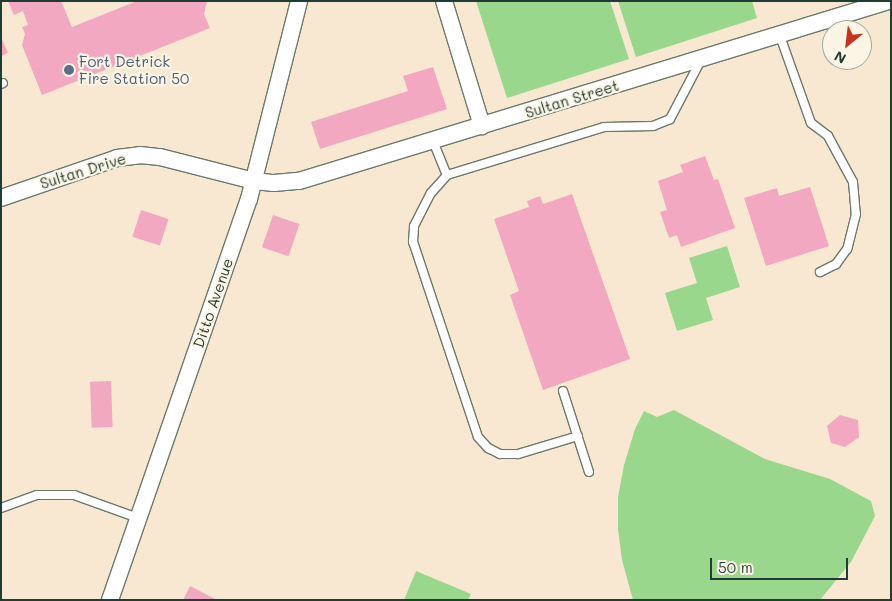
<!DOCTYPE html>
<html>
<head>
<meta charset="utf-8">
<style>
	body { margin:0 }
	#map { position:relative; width:892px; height:601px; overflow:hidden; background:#f8e8d1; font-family:Mali,sans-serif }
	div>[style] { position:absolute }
	.green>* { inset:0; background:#99d78c }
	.building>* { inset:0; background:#f2a8c1; transform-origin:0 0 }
	.roads { filter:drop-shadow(1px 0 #6b796b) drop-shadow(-1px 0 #6b796b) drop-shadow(0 1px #6b796b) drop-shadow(0 -1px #6b796b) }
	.service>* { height:8px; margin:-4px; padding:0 4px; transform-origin:4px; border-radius:4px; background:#fff }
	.minor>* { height:16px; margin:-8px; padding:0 8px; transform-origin:8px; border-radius:8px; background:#fff }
	.dots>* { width:14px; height:14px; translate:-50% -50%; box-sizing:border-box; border:2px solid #fcf5e5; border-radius:50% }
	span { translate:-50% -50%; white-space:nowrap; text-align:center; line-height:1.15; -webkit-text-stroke:4.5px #fcf5e5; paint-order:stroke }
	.service-label { font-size:15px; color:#4e5e75 }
	.left { translate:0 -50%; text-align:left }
	.street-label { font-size:15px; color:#1f3d34 }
	.frame { position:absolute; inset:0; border:2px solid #1f3d34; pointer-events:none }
	.north { position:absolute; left:822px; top:20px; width:50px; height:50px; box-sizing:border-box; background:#fcf5e5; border:1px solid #a4ab9e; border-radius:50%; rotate:209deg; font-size:14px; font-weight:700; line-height:20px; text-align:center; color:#1f3d34 }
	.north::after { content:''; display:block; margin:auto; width:18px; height:22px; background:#c8321e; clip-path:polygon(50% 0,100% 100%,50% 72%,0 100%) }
	.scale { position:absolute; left:710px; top:558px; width:138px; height:22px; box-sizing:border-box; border:2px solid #1f3d34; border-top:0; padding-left:6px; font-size:15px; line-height:18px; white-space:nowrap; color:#1f3d34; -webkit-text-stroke:4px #fcf5e5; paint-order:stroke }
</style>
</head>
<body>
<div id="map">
	<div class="green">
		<div style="clip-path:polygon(476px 1px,610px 1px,629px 59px,507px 98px)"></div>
		<div style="clip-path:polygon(618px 1px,752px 1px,757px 18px,636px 57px)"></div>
		<div style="clip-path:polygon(727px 246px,740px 287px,706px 298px,713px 320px,677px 331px,665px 293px,697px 283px,689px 258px)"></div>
		<div style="clip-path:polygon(674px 410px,765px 459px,830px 479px,871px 501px,875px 516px,851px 562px,820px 600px,633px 600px,622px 560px,618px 529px,618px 497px,624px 465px,635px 429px,644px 411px,657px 417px)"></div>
		<div style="clip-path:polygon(416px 571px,471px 594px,468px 600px,404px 600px)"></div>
	</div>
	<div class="building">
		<div style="clip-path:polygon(8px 1px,61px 1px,72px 27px,137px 1px,207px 1px,204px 14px,210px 28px,42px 95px,22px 45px,25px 34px,22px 27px,28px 25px,23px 11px,14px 15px)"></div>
		<div style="clip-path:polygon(1px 37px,8px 53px,1px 56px)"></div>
		<div style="clip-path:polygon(433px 67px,447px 109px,320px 149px,311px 122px,408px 91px,403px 76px)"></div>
		<div style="clip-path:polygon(705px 156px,714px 180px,718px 179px,735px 228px,681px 247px,677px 235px,669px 238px,660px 212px,667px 210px,658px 181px,683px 172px,680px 165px)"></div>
		<div style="clip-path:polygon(810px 187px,829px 246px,766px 266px,744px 198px,777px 188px,779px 196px)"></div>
		<div style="clip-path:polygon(572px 194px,630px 359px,543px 390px,510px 295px,519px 291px,494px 219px,529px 207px,527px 201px,540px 196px,543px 204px)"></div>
		<div style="left:141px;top:210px;width:29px;height:28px;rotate:18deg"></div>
		<div style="left:273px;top:215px;width:28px;height:34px;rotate:19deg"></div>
		<div style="left:111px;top:381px;width:46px;height:21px;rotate:88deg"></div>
		<div style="clip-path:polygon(840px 415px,858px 420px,859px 437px,845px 447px,831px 443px,827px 426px)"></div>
		<div style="clip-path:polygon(190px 586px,217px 600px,183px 600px)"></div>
	</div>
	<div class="roads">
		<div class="service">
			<div style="left:780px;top:36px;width:92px;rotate:70.4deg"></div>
			<div style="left:811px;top:123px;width:21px;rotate:37deg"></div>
			<div style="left:828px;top:136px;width:52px;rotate:61.5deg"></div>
			<div style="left:853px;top:182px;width:32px;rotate:85deg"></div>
			<div style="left:856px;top:214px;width:36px;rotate:104deg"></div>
			<div style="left:847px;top:249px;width:19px;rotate:126deg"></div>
			<div style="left:836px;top:264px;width:18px;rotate:153deg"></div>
			<div style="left:1px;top:84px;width:2px;rotate:-27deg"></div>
			<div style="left:433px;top:141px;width:37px;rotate:68deg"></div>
			<div style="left:563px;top:391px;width:85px;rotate:72.2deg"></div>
			<div style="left:578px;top:436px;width:63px;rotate:163.3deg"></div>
			<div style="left:518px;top:454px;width:18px;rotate:180deg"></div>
			<div style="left:500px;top:454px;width:13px;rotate:-153deg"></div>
			<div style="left:488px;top:448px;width:15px;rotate:-132deg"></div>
			<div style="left:478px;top:437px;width:206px;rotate:-108.4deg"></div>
			<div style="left:413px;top:242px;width:16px;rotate:-86deg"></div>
			<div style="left:414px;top:226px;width:37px;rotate:-63deg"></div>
			<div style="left:431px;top:193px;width:24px;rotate:-48deg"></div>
			<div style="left:447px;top:175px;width:164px;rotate:-17deg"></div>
			<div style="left:604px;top:127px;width:49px;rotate:-1.2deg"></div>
			<div style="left:653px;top:126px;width:18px;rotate:-22deg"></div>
			<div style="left:670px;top:119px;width:67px;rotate:-62.3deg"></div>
			<div style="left:1px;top:508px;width:38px;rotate:-20deg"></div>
			<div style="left:37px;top:495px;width:37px"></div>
			<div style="left:74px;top:495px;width:68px;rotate:19.8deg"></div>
		</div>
		<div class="minor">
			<div style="left:444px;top:1px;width:131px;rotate:73.1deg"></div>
			<div style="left:1px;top:198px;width:123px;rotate:-19deg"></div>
			<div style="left:117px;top:158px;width:23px;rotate:-7deg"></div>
			<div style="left:140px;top:155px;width:20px;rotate:6deg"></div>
			<div style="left:160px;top:157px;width:97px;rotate:14.3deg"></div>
			<div style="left:254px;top:181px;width:20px;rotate:6deg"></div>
			<div style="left:274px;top:183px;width:25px;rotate:-5deg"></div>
			<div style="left:299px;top:181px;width:617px;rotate:-16.97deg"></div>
			<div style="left:110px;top:600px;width:424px;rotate:-70.9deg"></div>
			<div style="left:249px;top:199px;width:204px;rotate:-75.8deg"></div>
		</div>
	</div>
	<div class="dots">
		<div style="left:69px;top:70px;background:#5c6f8a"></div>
	</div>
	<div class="service-label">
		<span class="left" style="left:79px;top:70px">Fort Detrick<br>Fire Station 50</span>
	</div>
	<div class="street-label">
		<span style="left:572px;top:99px;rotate:-17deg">Sultan Street</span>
		<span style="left:83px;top:171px;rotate:-17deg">Sultan Drive</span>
		<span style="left:213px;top:303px;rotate:-71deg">Ditto Avenue</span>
	</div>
	<div class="frame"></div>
	<div class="north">N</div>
	<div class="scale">50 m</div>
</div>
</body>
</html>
